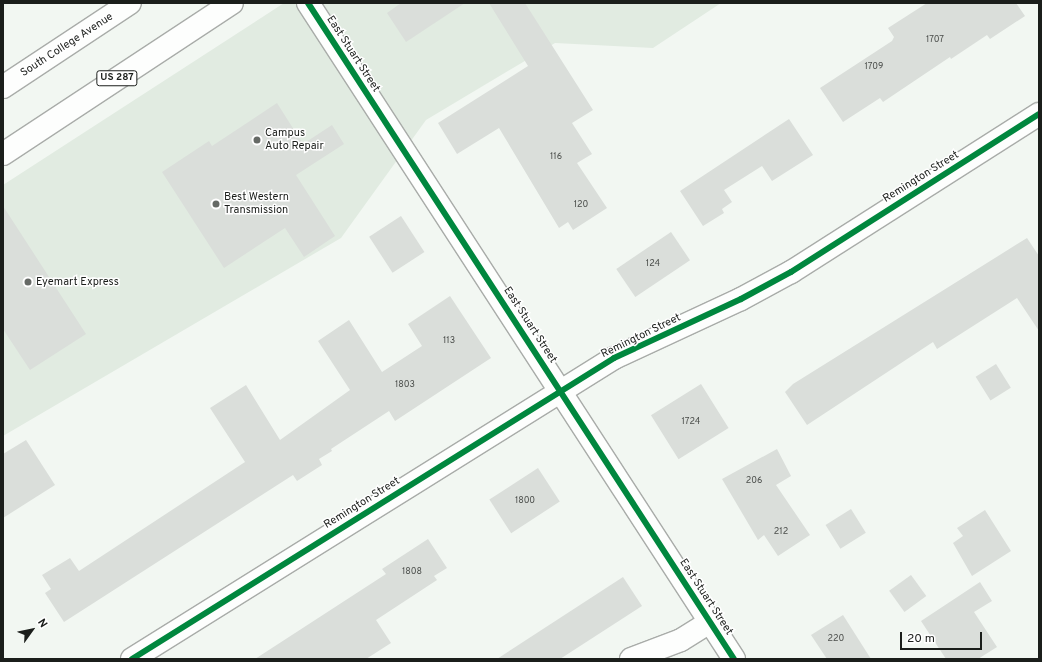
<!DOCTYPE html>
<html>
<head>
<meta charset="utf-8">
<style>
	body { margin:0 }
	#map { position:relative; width:1042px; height:662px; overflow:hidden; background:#f2f7f2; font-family:Overpass,sans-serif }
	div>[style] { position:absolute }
	.built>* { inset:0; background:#e1ebe1 }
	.building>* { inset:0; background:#dadeda; transform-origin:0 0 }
	.roads { filter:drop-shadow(1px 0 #a9aca9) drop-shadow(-1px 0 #a9aca9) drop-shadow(0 1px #a9aca9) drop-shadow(0 -1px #a9aca9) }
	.street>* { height:22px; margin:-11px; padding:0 11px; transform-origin:11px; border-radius:11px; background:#fdfefd }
	.highway>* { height:22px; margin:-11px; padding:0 11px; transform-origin:11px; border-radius:11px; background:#fdfefd }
	.cycleway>* { height:6px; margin:-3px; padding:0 3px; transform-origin:3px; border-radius:3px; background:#00873e }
	.dots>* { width:11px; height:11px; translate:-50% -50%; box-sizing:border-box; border:2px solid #fff; border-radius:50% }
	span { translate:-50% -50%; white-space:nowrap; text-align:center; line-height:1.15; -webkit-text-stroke:3px #fff; paint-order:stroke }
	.number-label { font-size:9px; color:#4b4e4b }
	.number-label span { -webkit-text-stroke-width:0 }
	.shield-label span { padding:1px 3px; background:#fff; border:1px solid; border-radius:3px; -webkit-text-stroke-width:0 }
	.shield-label { font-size:10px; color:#1b1e1b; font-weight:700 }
	.street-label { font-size:11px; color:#1b1e1b }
	.poi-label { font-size:11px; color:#1b1e1b }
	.left { translate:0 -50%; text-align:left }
	.frame { position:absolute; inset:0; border:4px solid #1b1e1b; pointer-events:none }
	.north { position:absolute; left:12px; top:610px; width:40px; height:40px; -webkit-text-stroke:3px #fff; paint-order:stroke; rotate:57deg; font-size:11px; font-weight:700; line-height:16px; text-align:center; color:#1b1e1b }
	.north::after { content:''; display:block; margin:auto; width:14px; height:18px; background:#1b1e1b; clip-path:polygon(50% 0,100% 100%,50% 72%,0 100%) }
	.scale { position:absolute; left:900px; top:632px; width:82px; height:18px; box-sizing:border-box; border:2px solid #1b1e1b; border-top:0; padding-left:5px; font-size:12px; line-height:14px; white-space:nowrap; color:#1b1e1b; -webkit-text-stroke:3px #fff; paint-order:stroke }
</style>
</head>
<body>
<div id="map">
	<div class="built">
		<div style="clip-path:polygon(284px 3px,721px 3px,653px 48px,555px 43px,426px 120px,341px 238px,3px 436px,3px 185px)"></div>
	</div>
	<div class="building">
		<div style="clip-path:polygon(401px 3px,465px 3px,406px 42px,387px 13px)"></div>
		<div style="clip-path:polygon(489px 3px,525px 3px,593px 110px,572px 123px,592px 154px,577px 163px,607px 208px,573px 230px,568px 222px,559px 228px,499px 128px,457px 154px,438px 123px,528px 66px)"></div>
		<div style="clip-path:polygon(927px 3px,1016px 3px,1025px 16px,990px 39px,987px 35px,951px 59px,950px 57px,883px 102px,880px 98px,843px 122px,820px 88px,892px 41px,894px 37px,888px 28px)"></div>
		<div style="clip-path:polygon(277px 103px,303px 144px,332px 125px,344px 144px,296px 175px,335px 236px,304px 257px,285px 228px,224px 268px,162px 172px,209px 141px,212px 146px)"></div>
		<div style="clip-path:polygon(789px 119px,813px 155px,772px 181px,762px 166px,724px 190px,732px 202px,722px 209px,724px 213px,703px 226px,680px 191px)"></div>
		<div style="clip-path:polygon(3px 206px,86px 334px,30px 370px,3px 329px)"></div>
		<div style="left:401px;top:216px;width:43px;height:38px;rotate:57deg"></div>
		<div style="left:671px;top:232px;width:34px;height:66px;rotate:56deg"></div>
		<div style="clip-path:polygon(1027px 238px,1039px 256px,1039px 331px,1017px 298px,937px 349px,933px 342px,807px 425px,785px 392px,793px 384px)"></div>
		<div style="clip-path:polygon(450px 296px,491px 358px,395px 421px,389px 411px,331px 449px,332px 451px,319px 459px,322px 465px,297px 481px,293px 475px,64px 622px,45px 593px,51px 589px,42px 575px,70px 558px,79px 571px,245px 462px,210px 408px,246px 385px,280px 440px,350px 390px,318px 341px,349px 320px,382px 372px,422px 346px,408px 324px)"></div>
		<div style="left:996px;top:364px;width:28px;height:24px;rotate:58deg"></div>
		<div style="left:701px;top:384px;width:52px;height:59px;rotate:58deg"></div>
		<div style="clip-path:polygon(26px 440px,55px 485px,3px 518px,3px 454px)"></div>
		<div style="clip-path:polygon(777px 449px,791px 476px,776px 485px,810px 535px,778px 556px,764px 535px,758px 540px,722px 479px)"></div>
		<div style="left:538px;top:468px;width:40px;height:58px;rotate:57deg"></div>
		<div style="left:851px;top:509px;width:28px;height:30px;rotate:58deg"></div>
		<div style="clip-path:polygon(985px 510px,1011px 551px,972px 576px,953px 543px,963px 536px,957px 528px)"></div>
		<div style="clip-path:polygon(428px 539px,447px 568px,434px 576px,437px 580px,376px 620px,391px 643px,366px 659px,255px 659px,386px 574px,382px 569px)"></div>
		<div style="left:911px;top:575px;width:26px;height:27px;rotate:54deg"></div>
		<div style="clip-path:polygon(623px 577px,642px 606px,560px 659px,497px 659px)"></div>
		<div style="clip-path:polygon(980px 582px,992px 601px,974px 612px,997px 647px,978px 659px,946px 659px,921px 621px)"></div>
		<div style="clip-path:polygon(843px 615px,871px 659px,827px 659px,811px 635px)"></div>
	</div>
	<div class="roads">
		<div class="street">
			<div style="left:308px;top:3px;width:782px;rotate:57deg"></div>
			<div style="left:132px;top:659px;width:568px;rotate:-31.98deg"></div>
			<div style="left:614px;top:358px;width:140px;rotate:-24.9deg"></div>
			<div style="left:741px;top:299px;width:57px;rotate:-28.4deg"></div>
			<div style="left:791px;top:272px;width:294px;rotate:-32.5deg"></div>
			<div style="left:631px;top:659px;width:53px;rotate:-20.8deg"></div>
			<div style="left:681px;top:640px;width:34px;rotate:-32deg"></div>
		</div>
		<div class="highway">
			<div style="left:3px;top:87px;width:152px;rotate:-33.5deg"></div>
			<div style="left:3px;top:154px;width:274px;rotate:-33.4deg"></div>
		</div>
	</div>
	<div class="cycleway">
		<div style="left:308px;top:3px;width:782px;rotate:57deg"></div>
		<div style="left:132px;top:659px;width:568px;rotate:-31.98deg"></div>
		<div style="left:614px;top:358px;width:140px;rotate:-24.9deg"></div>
		<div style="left:741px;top:299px;width:57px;rotate:-28.4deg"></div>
		<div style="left:791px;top:272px;width:294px;rotate:-32.5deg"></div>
	</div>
	<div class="dots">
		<div style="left:257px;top:140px;background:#666a66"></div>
		<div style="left:216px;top:204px;background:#666a66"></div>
		<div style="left:28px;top:282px;background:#666a66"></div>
	</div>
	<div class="number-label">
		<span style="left:935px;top:40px">1707</span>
		<span style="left:874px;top:67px">1709</span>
		<span style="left:556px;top:157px">116</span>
		<span style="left:581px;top:205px">120</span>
		<span style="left:653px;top:264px">124</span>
		<span style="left:449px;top:341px">113</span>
		<span style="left:405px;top:385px">1803</span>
		<span style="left:691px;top:422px">1724</span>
		<span style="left:754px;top:481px">206</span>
		<span style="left:525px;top:501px">1800</span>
		<span style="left:781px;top:532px">212</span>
		<span style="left:412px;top:572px">1808</span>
		<span style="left:836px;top:639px">220</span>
	</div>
	<div class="shield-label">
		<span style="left:117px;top:78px">US 287</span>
	</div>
	<div class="street-label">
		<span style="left:67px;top:45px;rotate:-33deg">South College Avenue</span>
		<span style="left:353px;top:54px;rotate:57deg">East Stuart Street</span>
		<span style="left:921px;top:177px;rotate:-32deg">Remington Street</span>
		<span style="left:530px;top:325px;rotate:57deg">East Stuart Street</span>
		<span style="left:641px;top:336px;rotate:-26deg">Remington Street</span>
		<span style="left:362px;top:503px;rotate:-32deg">Remington Street</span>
		<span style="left:706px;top:597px;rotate:57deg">East Stuart Street</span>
	</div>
	<div class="poi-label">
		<span class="left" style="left:265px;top:140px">Campus<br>Auto Repair</span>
		<span class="left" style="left:224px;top:204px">Best Western<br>Transmission</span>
		<span class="left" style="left:36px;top:282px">Eyemart Express</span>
	</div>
	<div class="frame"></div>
	<div class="north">N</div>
	<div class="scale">20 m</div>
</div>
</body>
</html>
